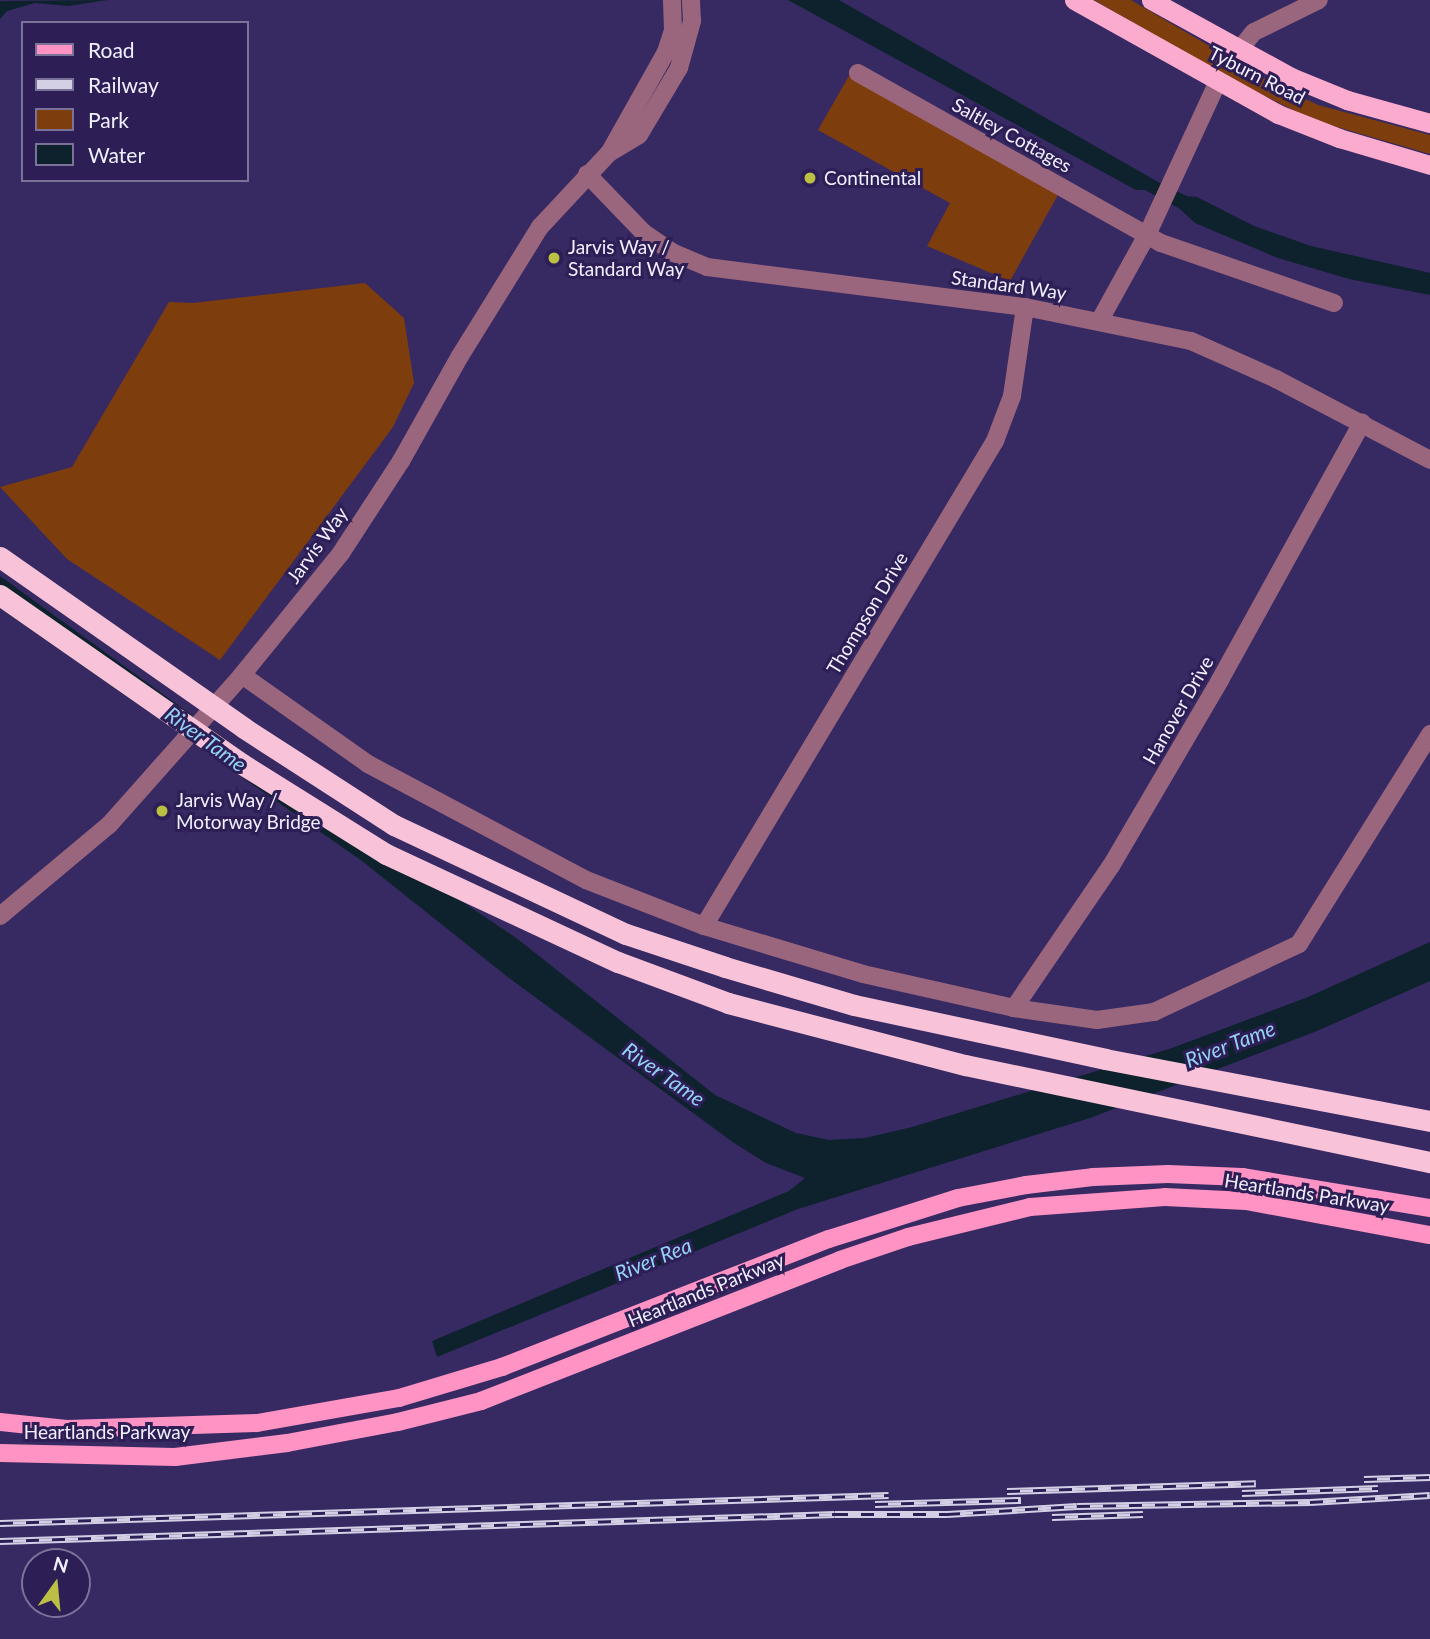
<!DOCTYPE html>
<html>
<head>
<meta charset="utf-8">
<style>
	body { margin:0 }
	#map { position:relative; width:1430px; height:1639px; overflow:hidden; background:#372962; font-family:Lato,sans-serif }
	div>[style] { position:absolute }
	.green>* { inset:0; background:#7e3d0c }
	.water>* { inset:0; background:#0e222d }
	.minor>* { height:18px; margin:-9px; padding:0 9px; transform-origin:9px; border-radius:9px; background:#9a667d }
	.primary>* { height:18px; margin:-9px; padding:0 9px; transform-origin:9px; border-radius:9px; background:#fe93c4 }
	.trunk>* { height:19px; margin:-9.5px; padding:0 9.5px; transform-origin:9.5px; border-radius:9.5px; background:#fbabce }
	.motorway>* { height:21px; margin:-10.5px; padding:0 10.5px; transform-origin:10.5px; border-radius:10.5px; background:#f8c3d9 }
	.rail>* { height:7px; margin-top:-3.5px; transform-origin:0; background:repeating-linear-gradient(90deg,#2d1e56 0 13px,#d3d0e5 0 26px); box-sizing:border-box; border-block:2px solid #d3d0e5 }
	.dots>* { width:19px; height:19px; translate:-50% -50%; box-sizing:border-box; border:4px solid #2d1e56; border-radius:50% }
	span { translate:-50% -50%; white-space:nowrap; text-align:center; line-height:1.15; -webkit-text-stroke:6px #2d1e56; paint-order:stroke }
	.street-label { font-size:19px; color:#f1f0fe }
	.poi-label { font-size:19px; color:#f1f0fe }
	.left { translate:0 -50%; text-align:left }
	.water-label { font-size:21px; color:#94d2f3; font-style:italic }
	.legend { position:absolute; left:21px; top:21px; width:228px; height:161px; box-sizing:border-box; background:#2d1e56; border:2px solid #7b7299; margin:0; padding:9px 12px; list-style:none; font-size:21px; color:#f1f0fe }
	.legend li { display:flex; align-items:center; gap:14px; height:35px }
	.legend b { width:35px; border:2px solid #7b7299 }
	.north { position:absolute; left:21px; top:1548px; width:70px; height:70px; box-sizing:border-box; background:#2d1e56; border:2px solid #7b7299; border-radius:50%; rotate:15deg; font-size:19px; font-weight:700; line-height:28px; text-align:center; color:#f1f0fe }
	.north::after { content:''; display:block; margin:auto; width:24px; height:32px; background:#bbc045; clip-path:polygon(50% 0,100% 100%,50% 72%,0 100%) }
</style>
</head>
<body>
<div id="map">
	<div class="green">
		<div style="clip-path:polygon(1094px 0,1131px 0,1276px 85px,1318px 105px,1430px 135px,1430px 154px,1313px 120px,1229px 78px)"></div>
		<div style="clip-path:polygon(850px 74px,1059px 193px,1010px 281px,927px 246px,950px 203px,818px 130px)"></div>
		<div style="clip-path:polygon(365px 283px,404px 318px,414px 383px,393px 427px,220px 660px,67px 559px,0 487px,72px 467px,169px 302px,193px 303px)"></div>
	</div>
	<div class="water">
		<div style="clip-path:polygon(108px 0,68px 6px,35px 3px,7px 11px,0 19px,0 1px)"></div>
		<div style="clip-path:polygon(788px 0,839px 0,1167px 187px,1187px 196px,1197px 197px,1254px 226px,1311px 246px,1430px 273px,1430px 295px,1349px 279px,1278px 258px,1195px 223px,1180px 209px,1145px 190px,1136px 190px)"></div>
		<div style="clip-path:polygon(0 576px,288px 785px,515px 937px,715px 1095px,796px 1133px,829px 1140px,865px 1138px,912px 1127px,1172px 1048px,1308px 997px,1430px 942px,1430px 981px,1317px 1031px,1090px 1118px,798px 1209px,437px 1357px,432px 1341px,789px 1191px,805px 1178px,766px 1163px,734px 1143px,509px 978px,362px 861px,0 608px)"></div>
	</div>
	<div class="minor">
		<div style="left:1240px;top:49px;width:22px;rotate:-51deg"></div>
		<div style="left:1254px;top:32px;width:72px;rotate:-26.2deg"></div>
		<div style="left:858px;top:73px;width:347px;rotate:29.3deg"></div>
		<div style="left:1161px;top:243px;width:183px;rotate:19.1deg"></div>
		<div style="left:611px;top:150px;width:112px;rotate:-60.7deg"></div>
		<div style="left:666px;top:52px;width:23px;rotate:-72deg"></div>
		<div style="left:673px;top:30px;width:30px;rotate:-92deg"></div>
		<div style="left:587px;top:174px;width:82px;rotate:46deg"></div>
		<div style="left:644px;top:233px;width:36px;rotate:34deg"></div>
		<div style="left:674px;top:253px;width:36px;rotate:23deg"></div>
		<div style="left:707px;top:267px;width:321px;rotate:7.2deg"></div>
		<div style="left:1025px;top:307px;width:169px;rotate:11.6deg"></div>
		<div style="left:1191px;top:341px;width:93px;rotate:24.1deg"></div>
		<div style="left:1276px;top:379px;width:174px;rotate:27.7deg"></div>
		<div style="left:1100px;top:320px;width:97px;rotate:-61.1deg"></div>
		<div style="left:1147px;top:235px;width:170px;rotate:-65.2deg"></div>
		<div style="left:242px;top:675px;width:154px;rotate:35.2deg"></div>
		<div style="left:368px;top:764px;width:247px;rotate:28deg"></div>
		<div style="left:586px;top:880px;width:127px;rotate:21.3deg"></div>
		<div style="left:704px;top:926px;width:166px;rotate:16.8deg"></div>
		<div style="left:863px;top:974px;width:155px;rotate:12.7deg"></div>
		<div style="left:1014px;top:1008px;width:84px;rotate:8.2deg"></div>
		<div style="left:1097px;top:1020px;width:58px;rotate:-8deg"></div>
		<div style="left:1154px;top:1012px;width:160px;rotate:-25.1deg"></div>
		<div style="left:1299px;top:944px;width:248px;rotate:-58deg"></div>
		<div style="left:0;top:916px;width:142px;rotate:-39.9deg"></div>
		<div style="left:109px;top:825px;width:200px;rotate:-48.4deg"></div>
		<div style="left:242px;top:675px;width:157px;rotate:-50.9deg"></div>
		<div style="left:341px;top:553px;width:110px;rotate:-56.9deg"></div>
		<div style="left:401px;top:461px;width:120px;rotate:-60.7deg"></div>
		<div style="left:460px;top:356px;width:152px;rotate:-58.2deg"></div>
		<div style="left:540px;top:227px;width:101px;rotate:-47deg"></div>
		<div style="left:609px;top:153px;width:35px;rotate:-31deg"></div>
		<div style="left:639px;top:135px;width:78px;rotate:-59.2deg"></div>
		<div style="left:679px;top:68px;width:49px;rotate:-74.5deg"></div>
		<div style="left:692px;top:21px;width:21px;rotate:-93deg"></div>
		<div style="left:704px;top:926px;width:566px;rotate:-59.04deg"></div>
		<div style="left:995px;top:441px;width:48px;rotate:-69.3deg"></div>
		<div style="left:1012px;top:396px;width:90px;rotate:-81.7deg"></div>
		<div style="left:1014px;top:1008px;width:172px;rotate:-55.7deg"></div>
		<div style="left:1111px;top:866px;width:216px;rotate:-59.6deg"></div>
		<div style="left:1220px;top:680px;width:294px;rotate:-61.1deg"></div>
	</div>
	<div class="primary">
		<div style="left:0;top:1422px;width:67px;rotate:6deg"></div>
		<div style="left:67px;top:1429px;width:190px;rotate:-1.8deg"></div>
		<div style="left:257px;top:1423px;width:144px;rotate:-10deg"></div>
		<div style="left:399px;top:1398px;width:108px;rotate:-16.8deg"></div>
		<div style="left:502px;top:1367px;width:351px;rotate:-21.4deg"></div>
		<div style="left:829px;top:1239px;width:135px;rotate:-17.6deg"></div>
		<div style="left:958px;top:1198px;width:69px;rotate:-10.8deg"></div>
		<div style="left:1026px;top:1185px;width:67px;rotate:-6.8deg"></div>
		<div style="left:1093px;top:1177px;width:75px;rotate:-2.3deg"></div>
		<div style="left:1168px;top:1174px;width:74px;rotate:2.3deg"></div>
		<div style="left:1242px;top:1177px;width:191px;rotate:9.4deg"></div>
		<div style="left:0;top:1453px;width:175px;rotate:1.3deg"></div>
		<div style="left:175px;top:1457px;width:113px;rotate:-7.1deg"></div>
		<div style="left:287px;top:1443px;width:113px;rotate:-10.7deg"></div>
		<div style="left:398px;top:1422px;width:86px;rotate:-14.2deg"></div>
		<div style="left:481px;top:1401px;width:386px;rotate:-21.4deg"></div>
		<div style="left:840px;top:1260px;width:72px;rotate:-18.7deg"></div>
		<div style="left:908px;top:1237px;width:126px;rotate:-13.8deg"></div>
		<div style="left:1030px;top:1207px;width:135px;rotate:-4.2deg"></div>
		<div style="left:1165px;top:1197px;width:81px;rotate:2.8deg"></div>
		<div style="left:1246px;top:1201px;width:187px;rotate:10.5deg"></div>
	</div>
	<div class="trunk">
		<div style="left:1074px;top:0;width:234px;rotate:29.2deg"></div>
		<div style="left:1278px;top:114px;width:66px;rotate:21.5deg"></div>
		<div style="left:1339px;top:138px;width:95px;rotate:16.5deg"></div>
		<div style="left:1151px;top:0;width:160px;rotate:28.8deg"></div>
		<div style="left:1291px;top:77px;width:61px;rotate:22.3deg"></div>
		<div style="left:1347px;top:100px;width:86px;rotate:15.5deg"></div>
	</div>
	<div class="motorway">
		<div style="left:0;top:557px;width:298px;rotate:35deg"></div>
		<div style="left:244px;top:728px;width:179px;rotate:32.9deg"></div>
		<div style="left:394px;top:825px;width:256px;rotate:25.2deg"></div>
		<div style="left:626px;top:934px;width:104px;rotate:18.4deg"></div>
		<div style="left:725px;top:967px;width:134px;rotate:16.4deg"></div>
		<div style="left:854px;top:1005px;width:257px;rotate:12.1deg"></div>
		<div style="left:1105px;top:1059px;width:331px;rotate:10.8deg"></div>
		<div style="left:0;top:595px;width:295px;rotate:34.9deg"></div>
		<div style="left:242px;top:764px;width:170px;rotate:32deg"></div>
		<div style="left:386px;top:854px;width:256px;rotate:25deg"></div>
		<div style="left:618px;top:962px;width:117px;rotate:20.4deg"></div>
		<div style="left:728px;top:1003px;width:245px;rotate:14.7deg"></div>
		<div style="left:965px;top:1065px;width:475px;rotate:11.8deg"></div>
	</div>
	<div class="rail">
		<div style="left:1364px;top:1479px;width:66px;rotate:-1.7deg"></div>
		<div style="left:1007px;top:1491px;width:249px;rotate:-1.8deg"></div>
		<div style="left:1242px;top:1493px;width:136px;rotate:-2.1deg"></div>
		<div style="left:875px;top:1504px;width:146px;rotate:-1.6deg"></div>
		<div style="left:1052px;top:1517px;width:91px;rotate:-1.9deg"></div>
		<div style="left:0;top:1523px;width:889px;rotate:-1.8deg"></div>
		<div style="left:0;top:1541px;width:835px;rotate:-1.85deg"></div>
		<div style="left:835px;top:1514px;width:112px"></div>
		<div style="left:947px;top:1514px;width:130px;rotate:-3.5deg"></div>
		<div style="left:1077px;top:1506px;width:233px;rotate:-1deg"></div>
		<div style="left:1310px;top:1502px;width:120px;rotate:-3.3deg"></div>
	</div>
	<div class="dots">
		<div style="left:810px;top:178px;background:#bbc045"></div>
		<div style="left:554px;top:258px;background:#bbc045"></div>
		<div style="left:162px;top:811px;background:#bbc045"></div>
	</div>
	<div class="street-label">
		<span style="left:1257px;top:75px;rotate:27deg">Tyburn Road</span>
		<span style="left:1012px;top:135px;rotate:29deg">Saltley Cottages</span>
		<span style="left:1009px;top:285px;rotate:8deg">Standard Way</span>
		<span style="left:317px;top:545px;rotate:-54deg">Jarvis Way</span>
		<span style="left:867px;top:613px;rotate:-59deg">Thompson Drive</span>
		<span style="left:1178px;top:710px;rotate:-60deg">Hanover Drive</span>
		<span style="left:1307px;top:1193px;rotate:9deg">Heartlands Parkway</span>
		<span style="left:706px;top:1290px;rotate:-22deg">Heartlands Parkway</span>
		<span style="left:107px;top:1432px">Heartlands Parkway</span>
	</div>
	<div class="poi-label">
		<span class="left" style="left:824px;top:178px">Continental</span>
		<span class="left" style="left:568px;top:258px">Jarvis Way /<br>Standard Way</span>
		<span class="left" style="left:176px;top:811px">Jarvis Way /<br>Motorway Bridge</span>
	</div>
	<div class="water-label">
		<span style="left:206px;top:739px;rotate:36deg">River Tame</span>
		<span style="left:1230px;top:1044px;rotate:-21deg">River Tame</span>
		<span style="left:664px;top:1074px;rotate:35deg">River Tame</span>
		<span style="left:653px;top:1259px;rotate:-22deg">River Rea</span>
	</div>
	<ul class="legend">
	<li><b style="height:9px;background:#fe93c4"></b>Road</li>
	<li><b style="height:9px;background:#d3d0e5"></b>Railway</li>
	<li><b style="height:19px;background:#7e3d0c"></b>Park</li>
	<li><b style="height:19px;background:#0e222d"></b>Water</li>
	</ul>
	<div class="north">N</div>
</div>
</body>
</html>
